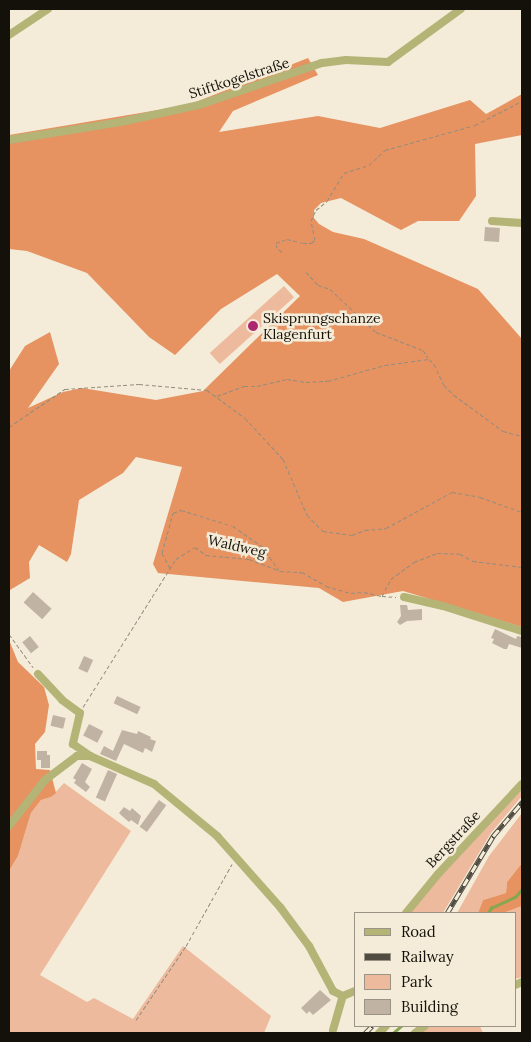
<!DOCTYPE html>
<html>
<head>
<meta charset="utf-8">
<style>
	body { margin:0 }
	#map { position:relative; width:531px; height:1042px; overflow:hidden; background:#f4ecd8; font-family:Lora,serif }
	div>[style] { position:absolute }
	.green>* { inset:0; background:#eeba9d; transform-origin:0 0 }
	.forest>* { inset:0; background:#e69261 }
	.stream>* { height:2.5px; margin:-1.25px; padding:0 1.25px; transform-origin:1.25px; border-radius:1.25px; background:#86a64f }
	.building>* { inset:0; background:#c1b3a4; transform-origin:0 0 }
	.path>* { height:1px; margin-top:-0.5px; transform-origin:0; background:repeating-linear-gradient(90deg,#938d7e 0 4px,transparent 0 6.5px) }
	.minor>* { height:8px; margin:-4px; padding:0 4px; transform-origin:4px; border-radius:4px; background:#b5b477 }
	.rail>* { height:4.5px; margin-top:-2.25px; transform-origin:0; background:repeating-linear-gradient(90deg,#f4ecd8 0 8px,#504c41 0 16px); box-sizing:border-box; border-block:1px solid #504c41 }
	.dots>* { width:14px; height:14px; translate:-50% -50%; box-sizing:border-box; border:2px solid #f4ecd8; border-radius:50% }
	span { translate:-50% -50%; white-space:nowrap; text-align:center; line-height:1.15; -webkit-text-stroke:5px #f4ecd8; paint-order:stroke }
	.street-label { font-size:14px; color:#14110a }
	.poi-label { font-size:14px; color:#14110a }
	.left { translate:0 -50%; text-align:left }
	.frame { position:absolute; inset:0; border:10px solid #14110a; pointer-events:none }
	.legend { position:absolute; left:354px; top:912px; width:162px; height:115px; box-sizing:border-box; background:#f4ecd8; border:1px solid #9a9486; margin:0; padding:6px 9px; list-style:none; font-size:15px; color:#14110a }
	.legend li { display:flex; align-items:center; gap:10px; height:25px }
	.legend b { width:25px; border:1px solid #9a9486 }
</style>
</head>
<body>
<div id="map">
	<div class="green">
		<div style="left:284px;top:286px;width:15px;height:100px;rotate:48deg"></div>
		<div style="clip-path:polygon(64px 783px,131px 831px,40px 975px,87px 1002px,94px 998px,133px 1019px,183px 946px,271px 1016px,264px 1033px,9px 1033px,9px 871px,18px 856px,31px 813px,41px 800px,51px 797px)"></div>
		<div style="clip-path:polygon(522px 788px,522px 796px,491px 833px,443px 913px,410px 913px,437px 878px)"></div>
		<div style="clip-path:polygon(522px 813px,522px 863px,507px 882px,506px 893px,483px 900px,478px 913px,457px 913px,489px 856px)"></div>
		<div style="clip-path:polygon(522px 906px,522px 977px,515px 979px,515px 913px,503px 913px)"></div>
		<div style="clip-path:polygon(431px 1026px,480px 1026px,483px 1033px,421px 1033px)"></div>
	</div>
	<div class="forest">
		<div style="clip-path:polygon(308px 58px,318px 75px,233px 111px,219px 132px,318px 116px,380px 128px,470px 100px,486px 114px,522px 94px,522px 135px,475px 144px,476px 196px,459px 221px,418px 221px,401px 230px,341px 198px,321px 203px,314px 210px,314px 218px,319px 224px,333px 232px,364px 239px,478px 289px,522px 339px,522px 627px,403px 591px,343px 602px,319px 588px,158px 573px,153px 564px,182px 467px,136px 457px,123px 473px,79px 500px,71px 554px,67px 562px,39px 545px,29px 562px,30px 578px,10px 590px,9px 596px,9px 371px,25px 346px,50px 332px,59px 364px,28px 408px,63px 392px,82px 388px,156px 400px,203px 391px,300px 296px,277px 274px,221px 309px,175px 355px,149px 337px,87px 273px,27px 251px,9px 249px,9px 135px,188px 105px)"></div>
		<div style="clip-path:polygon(9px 640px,18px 662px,44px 687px,49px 705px,45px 732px,35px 744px,36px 769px,50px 770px,56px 793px,51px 797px,41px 800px,31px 813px,18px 856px,9px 871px)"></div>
		<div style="clip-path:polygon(522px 863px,522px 906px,503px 913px,478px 913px,483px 900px,506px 893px,507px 882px)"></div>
	</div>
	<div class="stream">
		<div style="left:488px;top:913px;width:6px;rotate:-59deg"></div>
		<div style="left:491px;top:908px;width:26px;rotate:-25deg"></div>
		<div style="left:515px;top:897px;width:11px;rotate:-49deg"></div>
		<div style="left:393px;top:1033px;width:11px;rotate:-41deg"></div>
	</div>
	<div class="building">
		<div style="left:485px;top:227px;width:15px;height:14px;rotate:4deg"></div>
		<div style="left:33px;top:592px;width:25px;height:14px;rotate:42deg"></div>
		<div style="clip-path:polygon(400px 605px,407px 605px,408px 610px,422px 609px,422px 620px,407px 621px,400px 625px,397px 622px,401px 616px)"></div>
		<div style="clip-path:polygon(495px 629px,516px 639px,517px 636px,522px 637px,522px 648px,509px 644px,507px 649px,504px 649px,492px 643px,494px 639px,491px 638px)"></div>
		<div style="left:30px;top:636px;width:14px;height:10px;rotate:51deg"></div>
		<div style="left:84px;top:656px;width:10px;height:14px;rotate:24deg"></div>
		<div style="left:117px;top:696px;width:26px;height:8px;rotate:25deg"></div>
		<div style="left:53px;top:715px;width:13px;height:11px;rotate:13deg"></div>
		<div style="left:89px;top:724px;width:16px;height:13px;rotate:27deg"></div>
		<div style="clip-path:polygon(122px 730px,137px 734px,138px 731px,151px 737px,150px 739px,156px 741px,152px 752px,145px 748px,143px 753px,124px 744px,116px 761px,100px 754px,104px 746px,113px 751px)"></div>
		<div style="clip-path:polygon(37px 751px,47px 751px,47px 755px,50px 755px,50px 768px,41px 768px,41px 760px,37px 760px)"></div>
		<div style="clip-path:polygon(82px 763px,92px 769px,85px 782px,90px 787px,86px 792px,74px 783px,76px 780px,73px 778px)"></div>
		<div style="left:108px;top:770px;width:10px;height:30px;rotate:24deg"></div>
		<div style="left:159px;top:800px;width:9px;height:33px;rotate:36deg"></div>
		<div style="clip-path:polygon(124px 807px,130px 811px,132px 808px,141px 816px,138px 825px,131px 820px,129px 822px,122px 816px,119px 813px)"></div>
		<div style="clip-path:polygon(320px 990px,331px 1000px,313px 1015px,309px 1011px,307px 1014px,301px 1008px)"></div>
	</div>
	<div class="path">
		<div style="left:282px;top:252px;width:6px;rotate:-141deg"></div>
		<div style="left:277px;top:248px;width:5px;rotate:-101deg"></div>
		<div style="left:276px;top:243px;width:12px;rotate:-20deg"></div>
		<div style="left:287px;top:239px;width:16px;rotate:14deg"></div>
		<div style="left:303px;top:243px;width:8px"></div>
		<div style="left:311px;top:243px;width:5px;rotate:-37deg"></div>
		<div style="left:315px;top:240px;width:19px;rotate:-102deg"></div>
		<div style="left:311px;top:221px;width:12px;rotate:-66deg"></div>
		<div style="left:316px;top:210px;width:14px;rotate:-39deg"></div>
		<div style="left:327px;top:201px;width:33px;rotate:-59deg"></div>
		<div style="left:344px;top:173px;width:26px;rotate:-18deg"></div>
		<div style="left:369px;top:165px;width:22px;rotate:-43deg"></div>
		<div style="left:385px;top:150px;width:93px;rotate:-15.5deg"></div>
		<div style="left:475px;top:125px;width:53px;rotate:-27.1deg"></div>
		<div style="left:306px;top:272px;width:18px;rotate:47deg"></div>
		<div style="left:318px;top:285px;width:13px;rotate:18deg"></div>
		<div style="left:330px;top:289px;width:63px;rotate:43.1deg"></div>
		<div style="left:376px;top:332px;width:50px;rotate:21deg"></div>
		<div style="left:423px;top:350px;width:9px;rotate:58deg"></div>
		<div style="left:217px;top:396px;width:29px;rotate:-20deg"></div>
		<div style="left:244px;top:386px;width:13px"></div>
		<div style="left:257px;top:386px;width:31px;rotate:-13deg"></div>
		<div style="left:287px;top:379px;width:19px;rotate:9deg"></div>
		<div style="left:306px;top:382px;width:22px;rotate:-3deg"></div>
		<div style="left:328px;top:381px;width:59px;rotate:-15.7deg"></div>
		<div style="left:385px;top:365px;width:44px;rotate:-7.8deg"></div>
		<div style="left:429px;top:359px;width:7px;rotate:45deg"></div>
		<div style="left:434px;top:364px;width:23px;rotate:65deg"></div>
		<div style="left:444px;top:385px;width:14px;rotate:45deg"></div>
		<div style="left:454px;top:395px;width:61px;rotate:36.3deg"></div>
		<div style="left:503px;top:431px;width:20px;rotate:15deg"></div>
		<div style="left:9px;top:427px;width:68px;rotate:-34.2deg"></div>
		<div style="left:65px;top:389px;width:74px;rotate:-3.9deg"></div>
		<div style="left:139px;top:384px;width:68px;rotate:5deg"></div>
		<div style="left:207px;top:390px;width:47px;rotate:36.4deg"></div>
		<div style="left:245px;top:418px;width:56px;rotate:47.2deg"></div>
		<div style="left:283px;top:459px;width:61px;rotate:66.8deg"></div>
		<div style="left:307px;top:515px;width:23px;rotate:45deg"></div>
		<div style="left:323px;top:531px;width:29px;rotate:8deg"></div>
		<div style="left:352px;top:535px;width:14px;rotate:-21deg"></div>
		<div style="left:365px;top:530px;width:21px;rotate:-5deg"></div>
		<div style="left:386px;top:528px;width:75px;rotate:-28.6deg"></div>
		<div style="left:452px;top:492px;width:28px;rotate:10deg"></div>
		<div style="left:480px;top:497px;width:45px;rotate:19.7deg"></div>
		<div style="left:170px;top:568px;width:17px;rotate:-118deg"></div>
		<div style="left:162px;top:553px;width:41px;rotate:-74.6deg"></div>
		<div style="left:173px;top:513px;width:9px;rotate:-21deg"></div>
		<div style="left:181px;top:510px;width:54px;rotate:17.1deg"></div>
		<div style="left:233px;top:526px;width:35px;rotate:35deg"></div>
		<div style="left:262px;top:546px;width:29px;rotate:55deg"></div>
		<div style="left:382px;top:596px;width:14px;rotate:4deg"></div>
		<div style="left:9px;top:634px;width:41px;rotate:54deg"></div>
		<div style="left:83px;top:707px;width:175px;rotate:-57.9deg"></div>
		<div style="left:176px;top:559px;width:22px;rotate:-32deg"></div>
		<div style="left:195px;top:547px;width:14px;rotate:36deg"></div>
		<div style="left:206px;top:555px;width:43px;rotate:5.3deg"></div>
		<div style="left:249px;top:559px;width:33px;rotate:21deg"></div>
		<div style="left:280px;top:571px;width:22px;rotate:3deg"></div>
		<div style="left:302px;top:572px;width:28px;rotate:30deg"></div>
		<div style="left:326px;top:586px;width:26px;rotate:16deg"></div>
		<div style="left:351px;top:593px;width:13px;rotate:-4deg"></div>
		<div style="left:364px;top:592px;width:18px;rotate:13deg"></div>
		<div style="left:382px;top:596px;width:19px;rotate:-62deg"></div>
		<div style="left:391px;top:579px;width:29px;rotate:-36deg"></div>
		<div style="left:414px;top:562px;width:25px;rotate:-21deg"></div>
		<div style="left:437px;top:553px;width:23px;rotate:2deg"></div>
		<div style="left:460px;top:554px;width:15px;rotate:28deg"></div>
		<div style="left:473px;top:561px;width:49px;rotate:7deg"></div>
		<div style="left:136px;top:1020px;width:89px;rotate:-56deg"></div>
		<div style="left:186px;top:946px;width:94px;rotate:-60.7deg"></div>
	</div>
	<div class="minor">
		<div style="left:9px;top:35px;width:47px;rotate:-33.7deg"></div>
		<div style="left:9px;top:140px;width:113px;rotate:-9.1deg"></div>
		<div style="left:121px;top:122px;width:80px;rotate:-12.3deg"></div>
		<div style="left:199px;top:105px;width:130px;rotate:-18.9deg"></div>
		<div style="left:322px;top:63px;width:24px;rotate:-7deg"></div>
		<div style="left:346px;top:60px;width:42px;rotate:2.7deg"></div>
		<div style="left:388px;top:62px;width:90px;rotate:-36deg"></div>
		<div style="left:492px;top:221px;width:30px;rotate:4deg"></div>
		<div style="left:404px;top:597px;width:40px;rotate:13deg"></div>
		<div style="left:443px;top:606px;width:83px;rotate:17.6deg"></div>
		<div style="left:38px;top:674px;width:35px;rotate:47deg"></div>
		<div style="left:62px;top:700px;width:22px;rotate:36deg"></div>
		<div style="left:80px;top:713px;width:32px;rotate:103deg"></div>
		<div style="left:73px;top:744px;width:21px;rotate:35deg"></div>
		<div style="left:9px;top:826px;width:58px;rotate:-52deg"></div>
		<div style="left:45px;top:780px;width:40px;rotate:-37deg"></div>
		<div style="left:77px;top:756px;width:13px"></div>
		<div style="left:90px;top:756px;width:70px;rotate:23.6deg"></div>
		<div style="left:154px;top:784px;width:82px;rotate:39.5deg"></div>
		<div style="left:217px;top:836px;width:95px;rotate:48.4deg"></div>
		<div style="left:280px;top:907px;width:49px;rotate:53.4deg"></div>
		<div style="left:309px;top:946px;width:51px;rotate:61.9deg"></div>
		<div style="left:333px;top:991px;width:11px;rotate:27deg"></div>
		<div style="left:343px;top:996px;width:13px;rotate:-23deg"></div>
		<div style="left:406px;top:913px;width:50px;rotate:-50.6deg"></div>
		<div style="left:438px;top:874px;width:123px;rotate:-47deg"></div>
		<div style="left:515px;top:985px;width:8px;rotate:-23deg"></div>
		<div style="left:333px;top:1030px;width:35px;rotate:-74deg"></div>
		<div style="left:379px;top:1033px;width:10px;rotate:-45deg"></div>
		<div style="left:415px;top:1033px;width:12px;rotate:-35deg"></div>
	</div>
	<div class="rail">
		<div style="left:447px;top:913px;width:90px;rotate:-59.1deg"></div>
		<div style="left:493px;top:836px;width:45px;rotate:-49.5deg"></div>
		<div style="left:365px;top:1033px;width:10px;rotate:-45deg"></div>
	</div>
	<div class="dots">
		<div style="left:253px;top:326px;background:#ac2770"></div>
	</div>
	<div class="street-label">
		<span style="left:239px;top:78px;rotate:-18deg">Stiftkogelstraße</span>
		<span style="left:237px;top:546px;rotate:13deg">Waldweg</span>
		<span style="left:453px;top:839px;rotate:-47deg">Bergstraße</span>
	</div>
	<div class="poi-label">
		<span class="left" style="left:263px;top:326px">Skisprungschanze<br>Klagenfurt</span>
	</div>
	<div class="frame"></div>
	<ul class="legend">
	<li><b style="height:6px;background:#b5b477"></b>Road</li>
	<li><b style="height:6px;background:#504c41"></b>Railway</li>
	<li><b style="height:14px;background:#eeba9d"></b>Park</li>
	<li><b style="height:14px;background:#c1b3a4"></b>Building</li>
	</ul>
</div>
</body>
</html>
